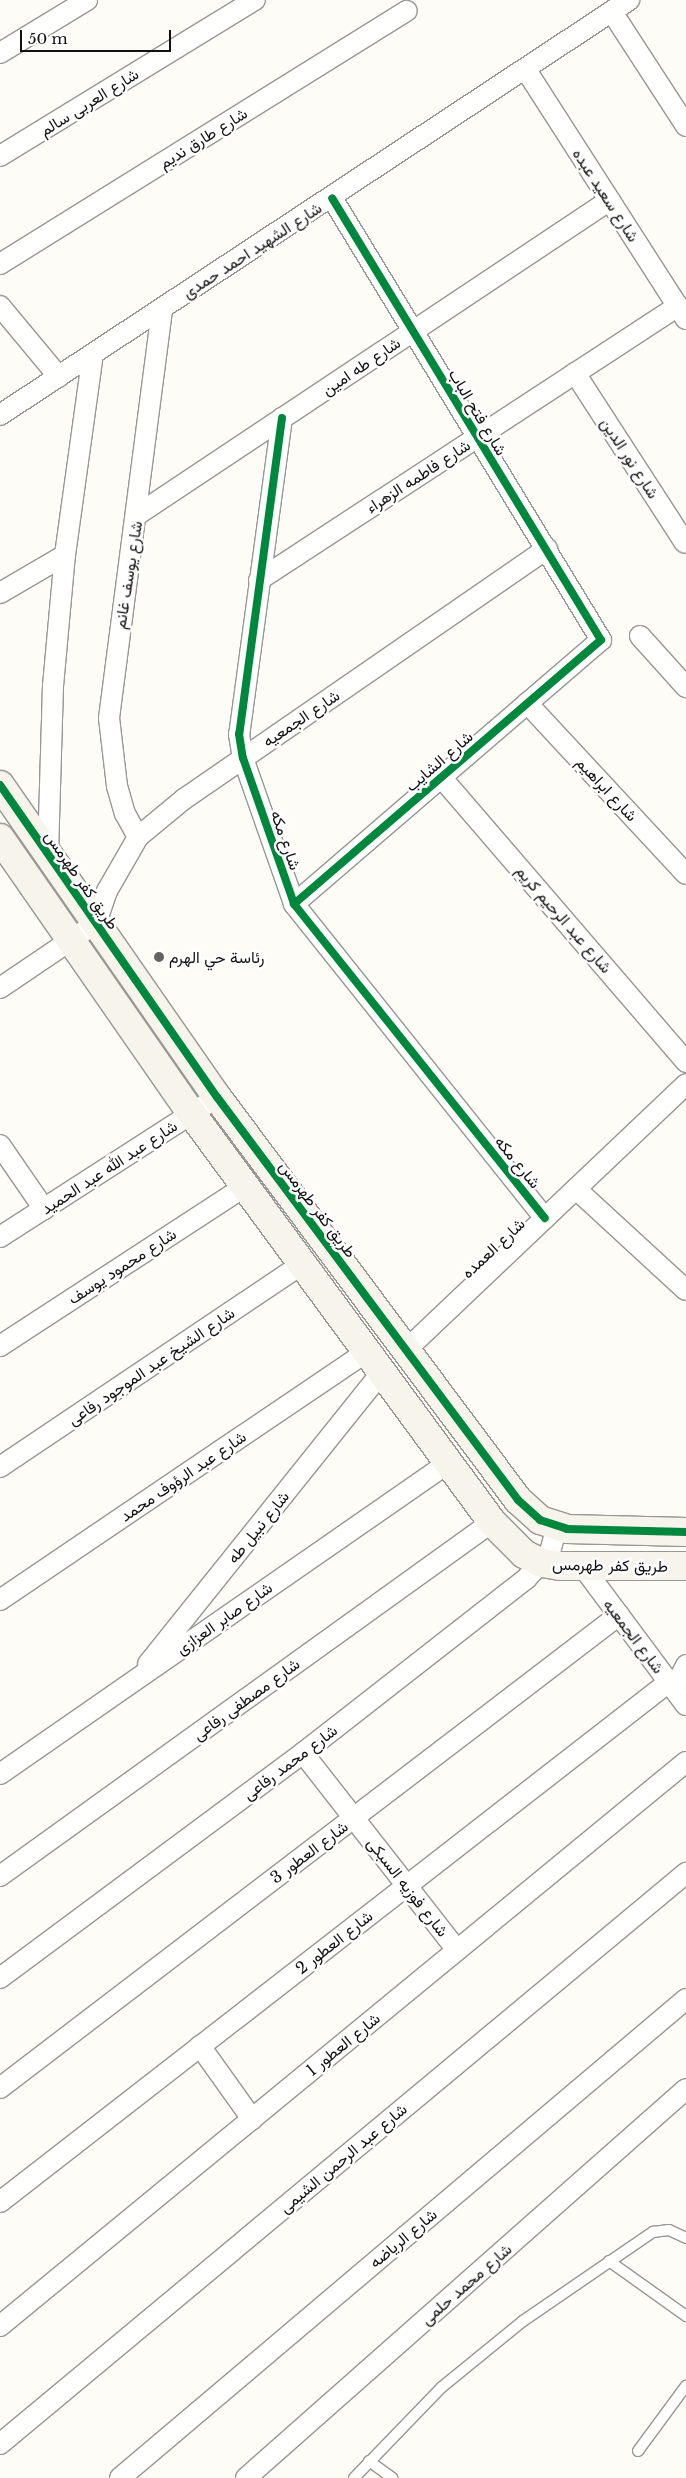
<!DOCTYPE html>
<html>
<head>
<meta charset="utf-8">
<style>
	body { margin:0 }
	#map { position:relative; width:686px; height:2478px; overflow:hidden; background:#fdfcf7; font-family:"Libre Baskerville",Vazirmatn,serif }
	div>[style] { position:absolute }
	.roads { filter:drop-shadow(1px 0 #979795) drop-shadow(-1px 0 #979795) drop-shadow(0 1px #979795) drop-shadow(0 -1px #979795) }
	.lane>* { height:10px; margin:-5px; padding:0 5px; transform-origin:5px; border-radius:5px; background:#fffffe }
	.street>* { height:20px; margin:-10px; padding:0 10px; transform-origin:10px; border-radius:10px; background:#fffffe }
	.secondary>* { height:28px; margin:-14px; padding:0 14px; transform-origin:14px; border-radius:14px; background:#f6f4eb }
	.cycleway>* { height:8px; margin:-4px; padding:0 4px; transform-origin:4px; border-radius:4px; background:#00873e }
	.dots>* { width:14px; height:14px; translate:-50% -50%; box-sizing:border-box; border:2px solid #fff; border-radius:50% }
	span { translate:-50% -50%; white-space:nowrap; text-align:center; line-height:1.15; -webkit-text-stroke:5px #fff; paint-order:stroke }
	.street-label { font-size:16px; color:#111 }
	.poi-label { font-size:16px; color:#111 }
	.left { translate:0 -50%; text-align:left }
	.scale { position:absolute; left:20px; top:30px; width:151px; height:22px; box-sizing:border-box; border:2px solid #111; border-top:0; padding-left:6px; font-size:15px; line-height:18px; white-space:nowrap; color:#111; -webkit-text-stroke:4px #fff; paint-order:stroke }
</style>
</head>
<body>
<div id="map">
	<div class="roads">
		<div class="lane">
			<div style="left:609px;top:2261px;width:95px;rotate:35.5deg"></div>
			<div style="left:638px;top:2451px;width:81px;rotate:-53.6deg"></div>
			<div style="left:369px;top:2461px;width:29px;rotate:36deg"></div>
			<div style="left:354px;top:2478px;width:127px;rotate:-46deg"></div>
			<div style="left:442px;top:2387px;width:104px;rotate:-39.2deg"></div>
			<div style="left:523px;top:2321px;width:158px;rotate:-34.4deg"></div>
			<div style="left:653px;top:2232px;width:16px;rotate:-7deg"></div>
			<div style="left:669px;top:2230px;width:19px;rotate:25deg"></div>
		</div>
		<div class="street">
			<div style="left:612px;top:12px;width:136px;rotate:57deg"></div>
			<div style="left:0;top:53px;width:102px;rotate:-31.3deg"></div>
			<div style="left:526px;top:70px;width:296px;rotate:57.3deg"></div>
			<div style="left:0;top:156px;width:299px;rotate:-31.5deg"></div>
			<div style="left:0;top:264px;width:479px;rotate:-31.9deg"></div>
			<div style="left:0;top:306px;width:92px;rotate:50.3deg"></div>
			<div style="left:575px;top:373px;width:202px;rotate:57.1deg"></div>
			<div style="left:0;top:415px;width:754px;rotate:-33.42deg"></div>
			<div style="left:282px;top:418px;width:319px;rotate:97.7deg"></div>
			<div style="left:239px;top:734px;width:24px;rotate:81deg"></div>
			<div style="left:243px;top:758px;width:155px;rotate:70.7deg"></div>
			<div style="left:294px;top:904px;width:402px;rotate:51.4deg"></div>
			<div style="left:137px;top:515px;width:568px;rotate:-33.66deg"></div>
			<div style="left:259px;top:580px;width:501px;rotate:-33.18deg"></div>
			<div style="left:0;top:593px;width:75px;rotate:-30.3deg"></div>
			<div style="left:640px;top:636px;width:69px;rotate:48deg"></div>
			<div style="left:527px;top:703px;width:233px;rotate:47.1deg"></div>
			<div style="left:441px;top:777px;width:376px;rotate:49.3deg"></div>
			<div style="left:138px;top:837px;width:26px;rotate:-119deg"></div>
			<div style="left:125px;top:814px;width:29px;rotate:-106deg"></div>
			<div style="left:117px;top:786px;width:68px;rotate:-96.7deg"></div>
			<div style="left:109px;top:718px;width:412px;rotate:-82.6deg"></div>
			<div style="left:48px;top:854px;width:168px;rotate:-88.3deg"></div>
			<div style="left:53px;top:686px;width:132px;rotate:-84.8deg"></div>
			<div style="left:65px;top:555px;width:203px;rotate:-82.1deg"></div>
			<div style="left:294px;top:904px;width:405px;rotate:-40.7deg"></div>
			<div style="left:601px;top:640px;width:517px;rotate:-121.32deg"></div>
			<div style="left:0;top:988px;width:116px;rotate:-34.1deg"></div>
			<div style="left:96px;top:923px;width:34px;rotate:-71deg"></div>
			<div style="left:107px;top:891px;width:62px;rotate:-60.1deg"></div>
			<div style="left:138px;top:837px;width:60px;rotate:-39.6deg"></div>
			<div style="left:184px;top:799px;width:441px;rotate:-34.6deg"></div>
			<div style="left:0;top:1145px;width:78px;rotate:55.5deg"></div>
			<div style="left:576px;top:1189px;width:149px;rotate:42.6deg"></div>
			<div style="left:0;top:1237px;width:258px;rotate:-32.8deg"></div>
			<div style="left:0;top:1346px;width:291px;rotate:-33.1deg"></div>
			<div style="left:406px;top:1350px;width:386px;rotate:-43.5deg"></div>
			<div style="left:0;top:1467px;width:362px;rotate:-33.9deg"></div>
			<div style="left:583px;top:1567px;width:172px;rotate:53.3deg"></div>
			<div style="left:0;top:1600px;width:442px;rotate:-34.1deg"></div>
			<div style="left:148px;top:1664px;width:374px;rotate:-51.3deg"></div>
			<div style="left:674px;top:1689px;width:27px;rotate:-63deg"></div>
			<div style="left:303px;top:1753px;width:250px;rotate:52deg"></div>
			<div style="left:0;top:1774px;width:545px;rotate:-34.77deg"></div>
			<div style="left:0;top:1876px;width:606px;rotate:-35.74deg"></div>
			<div style="left:0;top:1978px;width:377px;rotate:-36.6deg"></div>
			<div style="left:303px;top:1753px;width:283px;rotate:-38deg"></div>
			<div style="left:526px;top:1579px;width:36px;rotate:-48deg"></div>
			<div style="left:550px;top:1552px;width:27px;rotate:-75deg"></div>
			<div style="left:200px;top:2046px;width:90px;rotate:54.5deg"></div>
			<div style="left:0;top:2088px;width:779px;rotate:-37.38deg"></div>
			<div style="left:0;top:2202px;width:847px;rotate:-37.86deg"></div>
			<div style="left:0;top:2326px;width:888px;rotate:-39.43deg"></div>
			<div style="left:0;top:2444px;width:893px;rotate:-39.77deg"></div>
			<div style="left:120px;top:2478px;width:741px;rotate:-40.24deg"></div>
			<div style="left:246px;top:2478px;width:587px;rotate:-41.48deg"></div>
		</div>
		<div class="secondary">
			<div style="left:0;top:785px;width:380px;rotate:55.2deg"></div>
			<div style="left:217px;top:1097px;width:503px;rotate:53.24deg"></div>
			<div style="left:518px;top:1500px;width:30px;rotate:42deg"></div>
			<div style="left:540px;top:1520px;width:28px;rotate:18deg"></div>
			<div style="left:567px;top:1529px;width:119px;rotate:1.4deg"></div>
			<div style="left:0;top:838px;width:336px;rotate:55.2deg"></div>
			<div style="left:192px;top:1114px;width:506px;rotate:53.67deg"></div>
			<div style="left:492px;top:1522px;width:45px;rotate:45deg"></div>
			<div style="left:524px;top:1554px;width:20px;rotate:27deg"></div>
			<div style="left:542px;top:1563px;width:18px;rotate:9deg"></div>
			<div style="left:560px;top:1566px;width:126px"></div>
		</div>
	</div>
	<div class="cycleway">
		<div style="left:282px;top:418px;width:319px;rotate:97.7deg"></div>
		<div style="left:239px;top:734px;width:24px;rotate:81deg"></div>
		<div style="left:243px;top:758px;width:155px;rotate:70.7deg"></div>
		<div style="left:294px;top:904px;width:402px;rotate:51.4deg"></div>
		<div style="left:0;top:785px;width:380px;rotate:55.2deg"></div>
		<div style="left:217px;top:1097px;width:503px;rotate:53.24deg"></div>
		<div style="left:518px;top:1500px;width:30px;rotate:42deg"></div>
		<div style="left:540px;top:1520px;width:28px;rotate:18deg"></div>
		<div style="left:567px;top:1529px;width:119px;rotate:1.4deg"></div>
		<div style="left:294px;top:904px;width:405px;rotate:-40.7deg"></div>
		<div style="left:601px;top:640px;width:517px;rotate:-121.32deg"></div>
	</div>
	<div class="dots">
		<div style="left:159px;top:957px;background:#646362"></div>
	</div>
	<div class="street-label">
		<span style="left:89px;top:102px;rotate:-32deg">شارع العربى سالم</span>
		<span style="left:203px;top:138px;rotate:-32deg">شارع طارق نديم</span>
		<span style="left:606px;top:195px;rotate:57deg">شارع سعيد عبده</span>
		<span style="left:252px;top:250px;rotate:-33deg">شارع الشهيد احمد حمدى</span>
		<span style="left:361px;top:366px;rotate:-34deg">شارع طه امين</span>
		<span style="left:478px;top:412px;rotate:59deg">شارع فتح الباب</span>
		<span style="left:630px;top:458px;rotate:57deg">شارع نور الدين</span>
		<span style="left:418px;top:476px;rotate:-33deg">شارع فاطمه الزهراء</span>
		<span style="left:128px;top:575px;rotate:-81deg">شارع يوسف غانم</span>
		<span style="left:301px;top:718px;rotate:-34deg">شارع الجمعيه</span>
		<span style="left:439px;top:761px;rotate:-41deg">شارع الشايب</span>
		<span style="left:607px;top:789px;rotate:47deg">شارع ابراهيم</span>
		<span style="left:286px;top:840px;rotate:71deg">شارع مكه</span>
		<span style="left:82px;top:880px;rotate:55deg">طريق كفر طهرمس</span>
		<span style="left:564px;top:919px;rotate:49deg">شارع عبد الرحيم كريم</span>
		<span style="left:518px;top:1162px;rotate:51deg">شارع مكه</span>
		<span style="left:109px;top:1167px;rotate:-33deg">شارع عبد الله عبد الحميد</span>
		<span style="left:318px;top:1209px;rotate:53deg">طريق كفر طهرمس</span>
		<span style="left:493px;top:1248px;rotate:-43deg">شارع العمده</span>
		<span style="left:122px;top:1266px;rotate:-33deg">شارع محمود يوسف</span>
		<span style="left:151px;top:1366px;rotate:-34deg">شارع الشيخ عبد الموجود رفاعى</span>
		<span style="left:183px;top:1476px;rotate:-34deg">شارع عبد الرؤوف محمد</span>
		<span style="left:258px;top:1527px;rotate:-51deg">شارع نبيل طه</span>
		<span style="left:610px;top:1565px;rotate:1deg">طريق كفر طهرمس</span>
		<span style="left:224px;top:1618px;rotate:-35deg">شارع صابر العزازى</span>
		<span style="left:634px;top:1636px;rotate:53deg">شارع الجمعيه</span>
		<span style="left:246px;top:1699px;rotate:-36deg">شارع مصطفى رفاعى</span>
		<span style="left:290px;top:1762px;rotate:-37deg">شارع محمد رفاعى</span>
		<span style="left:309px;top:1852px;rotate:-37deg">شارع العطور 3</span>
		<span style="left:408px;top:1887px;rotate:52deg">شارع فوزيه السبكى</span>
		<span style="left:334px;top:1942px;rotate:-38deg">شارع العطور 2</span>
		<span style="left:343px;top:2044px;rotate:-39deg">شارع العطور 1</span>
		<span style="left:343px;top:2158px;rotate:-40deg">شارع عبد الرحمن الشيمى</span>
		<span style="left:403px;top:2238px;rotate:-40deg">شارع الرياضه</span>
		<span style="left:466px;top:2284px;rotate:-41deg">شارع محمد حلمى</span>
	</div>
	<div class="poi-label">
		<span class="left" style="left:169px;top:957px">رئاسة حي الهرم</span>
	</div>
	<div class="scale">50 m</div>
</div>
</body>
</html>
